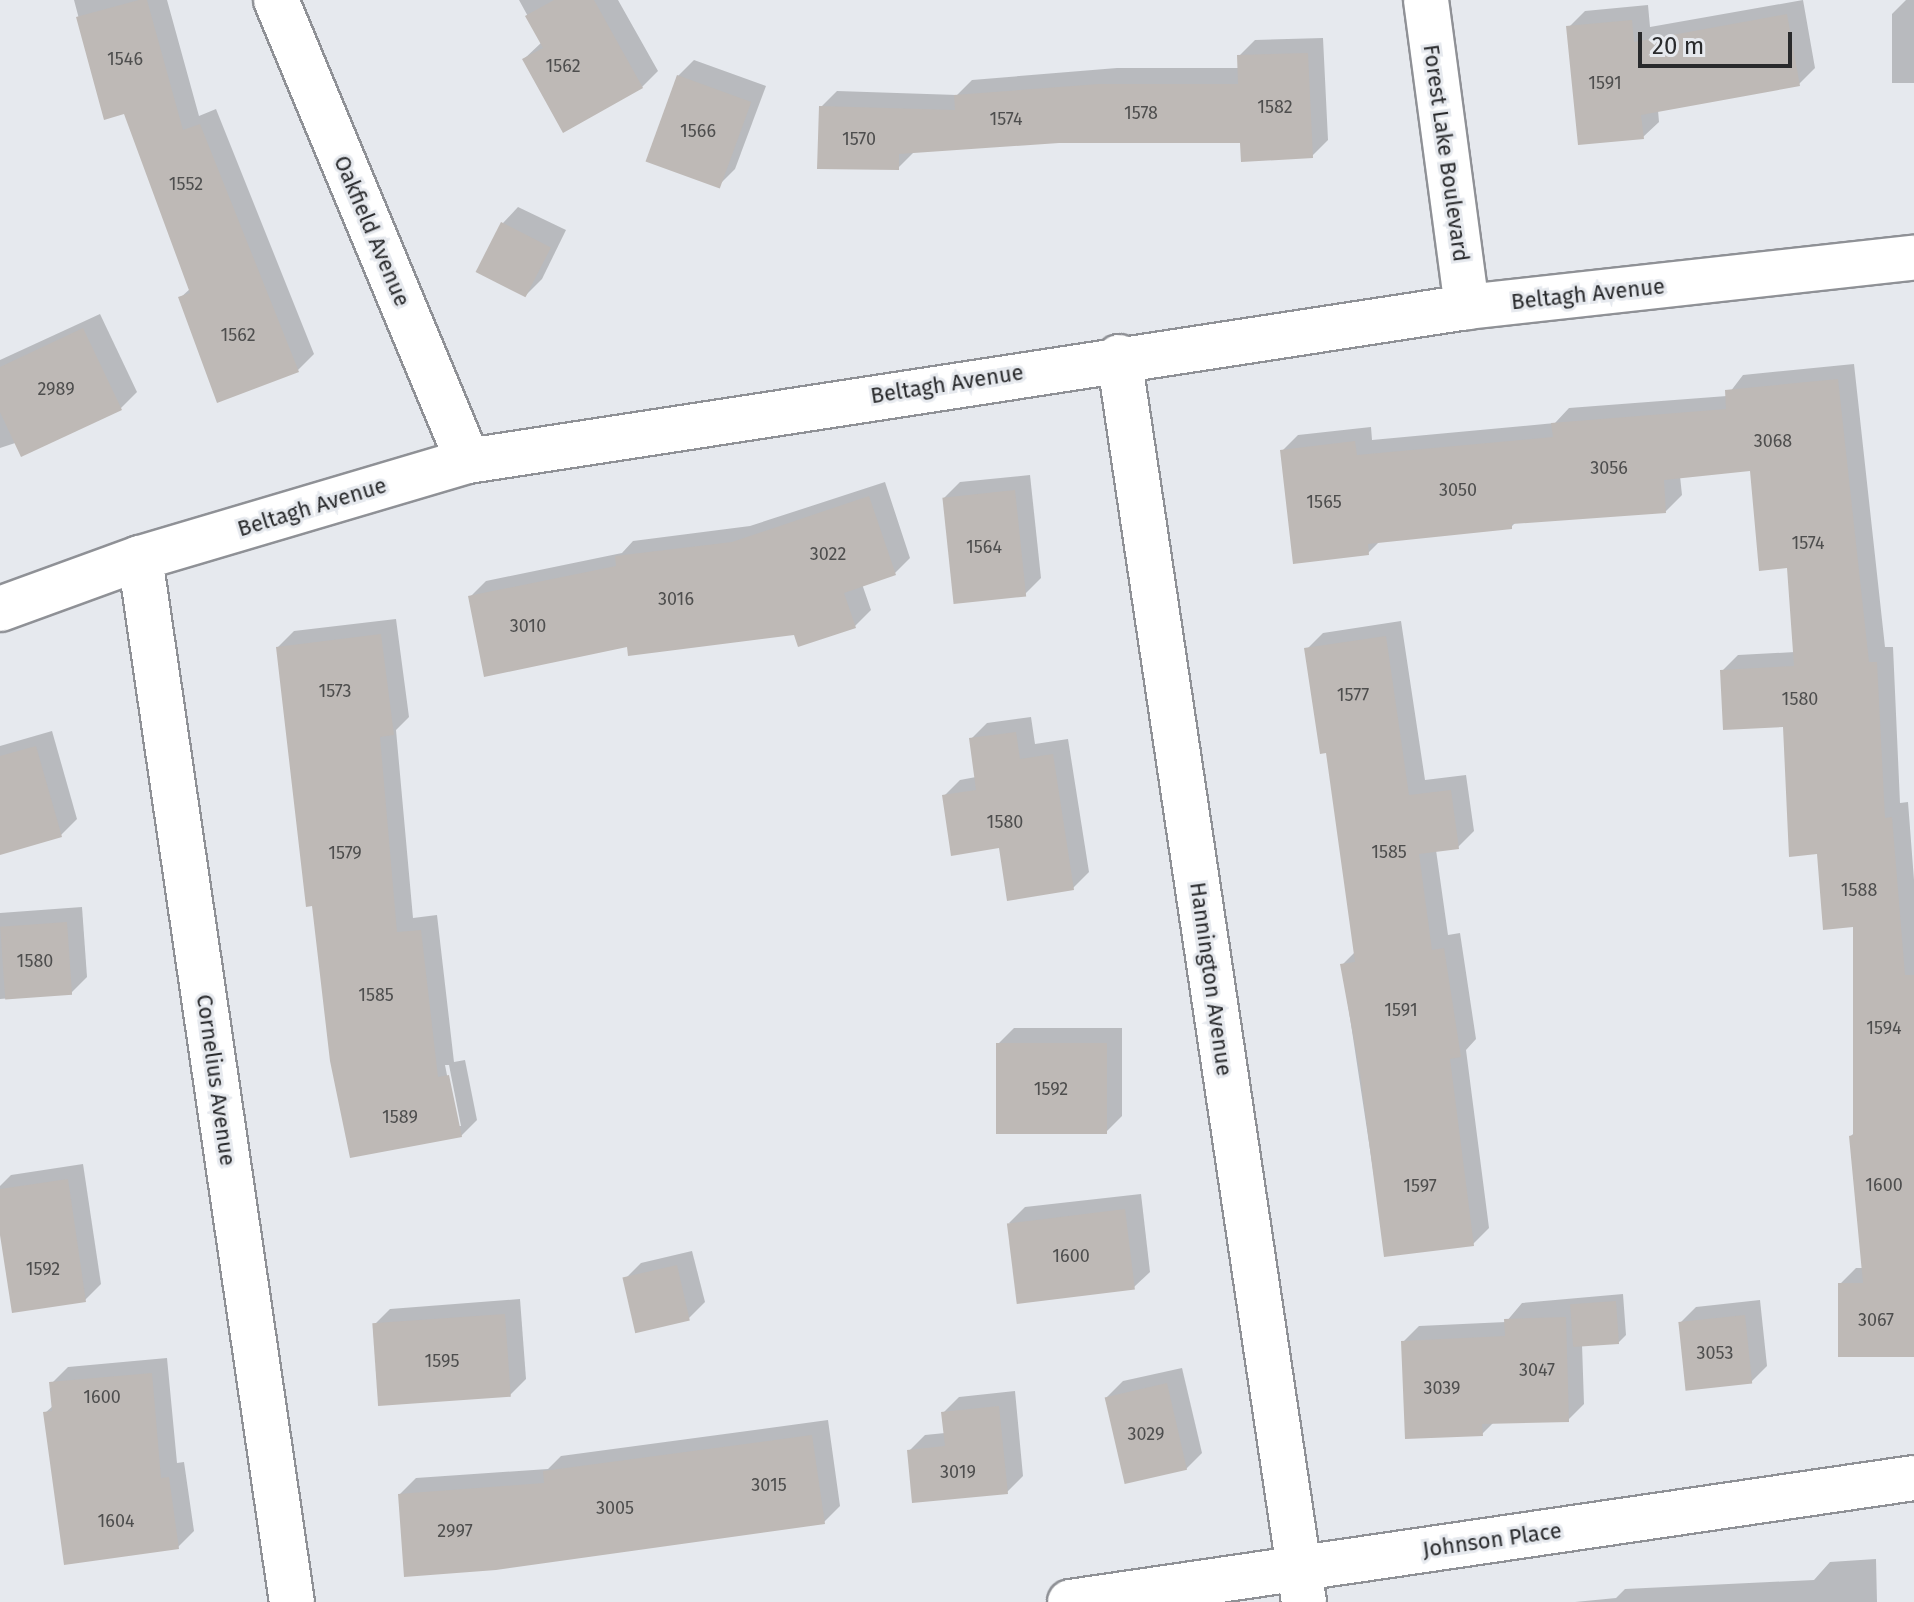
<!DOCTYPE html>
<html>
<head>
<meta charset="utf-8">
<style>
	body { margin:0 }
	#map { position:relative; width:1914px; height:1602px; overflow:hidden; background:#e6e9ee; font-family:"Fira Sans",sans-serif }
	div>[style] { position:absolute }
	.shadow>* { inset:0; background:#0003 }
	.building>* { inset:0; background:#beb9b6; transform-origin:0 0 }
	.roads { filter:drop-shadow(2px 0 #8f9196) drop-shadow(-2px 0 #8f9196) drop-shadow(0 2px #8f9196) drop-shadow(0 -2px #8f9196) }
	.minor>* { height:44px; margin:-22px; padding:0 22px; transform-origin:22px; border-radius:22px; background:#fff }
	.tertiary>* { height:44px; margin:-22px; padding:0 22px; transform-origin:22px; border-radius:22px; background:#fff }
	span { translate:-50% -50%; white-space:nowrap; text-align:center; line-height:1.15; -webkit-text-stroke:6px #e6e9ee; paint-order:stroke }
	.number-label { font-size:18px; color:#4e4e4e }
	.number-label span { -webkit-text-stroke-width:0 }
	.street-label { font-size:22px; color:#292a2c }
	.scale { position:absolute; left:1638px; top:32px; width:154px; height:36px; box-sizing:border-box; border:4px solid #292a2c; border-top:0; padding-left:10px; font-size:24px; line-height:28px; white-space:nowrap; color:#292a2c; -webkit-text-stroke:6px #e6e9ee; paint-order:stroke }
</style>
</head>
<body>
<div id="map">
	<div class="shadow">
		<div style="clip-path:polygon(74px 0,167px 0,199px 116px,216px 109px,314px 354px,298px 370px,180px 298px,191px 288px,125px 112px,105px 117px)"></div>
		<div style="clip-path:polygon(519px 0,618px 0,658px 71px,642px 87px,524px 59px,542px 42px)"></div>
		<div style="clip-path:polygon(1803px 0,1815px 68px,1799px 84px,1658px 110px,1659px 122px,1643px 137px,1569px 27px,1585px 11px,1648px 5px,1650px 27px)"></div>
		<div style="clip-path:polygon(1906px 0,1914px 0,1914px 83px,1892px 83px,1892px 14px)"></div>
		<div style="clip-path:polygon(1323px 38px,1328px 140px,1312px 156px,1242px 141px,1059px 141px,914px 152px,898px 168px,821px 107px,837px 91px,957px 95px,972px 80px,1117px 68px,1239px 68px,1239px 56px,1255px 40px)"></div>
		<div style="clip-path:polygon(694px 60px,766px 86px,735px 169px,719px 185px,678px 76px)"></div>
		<div style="clip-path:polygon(518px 207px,566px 230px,542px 279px,526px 295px,503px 223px)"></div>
		<div style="clip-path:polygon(100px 314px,137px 392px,121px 408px,0 448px,0 360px)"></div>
		<div style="clip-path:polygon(1854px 364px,1885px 647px,1893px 647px,1900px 803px,1908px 802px,1914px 880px,1914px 1355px,1840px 1284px,1856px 1268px,1863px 1268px,1851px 1136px,1855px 1132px,1855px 925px,1819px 852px,1785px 725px,1722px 671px,1738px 655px,1795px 652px,1788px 566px,1752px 469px,1680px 476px,1682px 495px,1666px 511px,1517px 521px,1511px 527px,1381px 540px,1368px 553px,1282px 451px,1298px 435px,1371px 427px,1372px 440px,1555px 423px,1569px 408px,1727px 396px,1743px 375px)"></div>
		<div style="clip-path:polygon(1030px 475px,1041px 578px,1025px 594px,944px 498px,960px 482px)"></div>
		<div style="clip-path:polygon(885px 482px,910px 558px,894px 574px,862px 584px,871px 610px,855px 626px,629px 645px,470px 597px,486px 581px,622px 553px,633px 541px,750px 526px)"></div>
		<div style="clip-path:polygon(evenodd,396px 619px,409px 717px,396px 730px,413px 918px,437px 915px,454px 1062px,465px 1060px,477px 1120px,461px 1136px,313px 904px,278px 647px,294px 631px,396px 619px,445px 1065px,449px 1065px,461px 1126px,457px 1126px,445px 1065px)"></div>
		<div style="clip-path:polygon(1401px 621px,1425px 780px,1466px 775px,1474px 831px,1458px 847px,1436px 850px,1448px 935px,1460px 933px,1476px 1039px,1466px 1050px,1489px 1228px,1473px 1244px,1386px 1255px,1342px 965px,1355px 952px,1328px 751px,1307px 649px,1323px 633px)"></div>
		<div style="clip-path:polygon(1031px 717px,1035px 744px,1068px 739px,1089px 872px,1073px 888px,1000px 846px,944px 796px,960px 780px,976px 777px,971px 739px,987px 723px)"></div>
		<div style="clip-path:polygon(52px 731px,77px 819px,61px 835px,0 853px,0 746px)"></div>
		<div style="clip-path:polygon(82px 907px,87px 977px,71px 993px,0 999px,0 913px)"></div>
		<div style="clip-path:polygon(1014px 1028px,1122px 1028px,1122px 1116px,1106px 1132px,998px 1044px)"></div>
		<div style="clip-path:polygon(83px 1164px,101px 1284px,85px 1300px,0 1222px,0 1186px,11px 1175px)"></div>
		<div style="clip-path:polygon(1141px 1194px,1150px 1272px,1134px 1287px,1009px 1223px,1025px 1207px)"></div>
		<div style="clip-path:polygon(692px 1251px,705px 1302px,689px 1318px,625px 1279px,641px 1263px)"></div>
		<div style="clip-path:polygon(1623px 1294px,1626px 1335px,1619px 1342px,1582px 1344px,1584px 1404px,1568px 1420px,1494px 1422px,1482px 1434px,1403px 1342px,1419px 1326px,1506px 1322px,1522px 1303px)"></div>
		<div style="clip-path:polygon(520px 1299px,526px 1379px,510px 1395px,374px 1325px,390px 1309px)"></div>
		<div style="clip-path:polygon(1760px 1300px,1767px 1366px,1751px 1382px,1680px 1323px,1696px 1307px)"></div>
		<div style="clip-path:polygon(167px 1358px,177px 1463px,184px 1462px,194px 1531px,178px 1547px,45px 1413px,54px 1405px,52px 1383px,68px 1367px)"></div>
		<div style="clip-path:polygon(1182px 1368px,1202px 1453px,1186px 1469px,1107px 1397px,1123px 1381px)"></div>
		<div style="clip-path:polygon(1015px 1391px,1023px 1476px,1007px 1492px,909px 1451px,925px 1435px,945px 1433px,943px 1413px,959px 1397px)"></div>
		<div style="clip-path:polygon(828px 1420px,840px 1506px,824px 1522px,400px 1494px,416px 1478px,548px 1469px,561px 1456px)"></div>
		<div style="clip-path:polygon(1876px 1559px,1877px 1602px,1575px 1602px,1616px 1598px,1625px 1589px,1814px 1580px,1830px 1562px)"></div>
	</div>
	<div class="building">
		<div style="clip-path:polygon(139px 0,147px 0,183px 130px,200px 124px,299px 372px,217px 403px,178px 297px,190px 293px,124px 114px,104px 120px,76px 17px)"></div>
		<div style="clip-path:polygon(554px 0,594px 0,643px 88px,563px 133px,522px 59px,543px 48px,525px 16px)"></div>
		<div style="clip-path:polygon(1787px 14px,1800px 86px,1641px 115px,1644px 139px,1578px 145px,1566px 26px,1632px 20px,1634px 42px)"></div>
		<div style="clip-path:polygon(1308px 53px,1313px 158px,1241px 162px,1240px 143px,1059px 143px,899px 154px,899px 170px,817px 169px,819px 106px,955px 110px,954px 95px,1099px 84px,1238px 84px,1237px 55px)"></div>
		<div style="left:677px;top:75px;width:79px;height:92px;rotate:20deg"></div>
		<div style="left:501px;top:222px;width:56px;height:56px;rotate:27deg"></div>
		<div style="clip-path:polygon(83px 328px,122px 410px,21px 457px,0 412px,0 367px)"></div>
		<div style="clip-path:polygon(1838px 379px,1869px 662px,1877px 662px,1885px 818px,1892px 817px,1905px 975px,1914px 975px,1914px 1357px,1838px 1357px,1838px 1283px,1863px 1283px,1849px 1136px,1853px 1135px,1853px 927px,1823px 930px,1817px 854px,1789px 857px,1783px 727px,1723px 730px,1720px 670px,1794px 666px,1787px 568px,1759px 571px,1750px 471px,1664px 480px,1666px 513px,1512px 524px,1512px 529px,1368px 544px,1369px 555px,1293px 564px,1280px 450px,1355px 441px,1357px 455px,1553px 437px,1551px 423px,1726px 409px,1725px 390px)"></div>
		<div style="left:1015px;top:490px;width:107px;height:73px;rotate:84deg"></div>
		<div style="clip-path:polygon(869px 496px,896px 575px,844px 593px,856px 628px,798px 647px,794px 635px,628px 656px,627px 647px,484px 677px,468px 596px,616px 566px,615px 556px,732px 542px)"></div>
		<div style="clip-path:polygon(381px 634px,394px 735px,380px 737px,397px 932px,421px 930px,438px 1077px,449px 1075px,462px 1137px,350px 1158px,330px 1061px,312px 906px,306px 907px,276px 647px)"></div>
		<div style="clip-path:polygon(1386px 636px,1409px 795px,1451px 790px,1459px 849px,1419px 854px,1432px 950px,1444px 948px,1461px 1057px,1450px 1059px,1474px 1246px,1384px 1257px,1360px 1073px,1340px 964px,1355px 962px,1326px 753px,1320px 754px,1304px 648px)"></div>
		<div style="clip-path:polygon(1016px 732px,1020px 759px,1053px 754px,1074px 890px,1007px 901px,999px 848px,951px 856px,942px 795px,976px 790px,969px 738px)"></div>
		<div style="clip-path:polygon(36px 746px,62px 837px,0 855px,0 756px)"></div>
		<div style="left:67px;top:922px;width:73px;height:67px;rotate:86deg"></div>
		<div style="left:996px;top:1043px;width:111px;height:91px"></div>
		<div style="clip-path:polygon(68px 1179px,86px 1302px,12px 1313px,0 1235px,0 1189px)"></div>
		<div style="left:1125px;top:1209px;width:81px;height:119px;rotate:83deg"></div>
		<div style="left:677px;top:1265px;width:57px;height:56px;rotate:77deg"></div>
		<div style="left:1616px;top:1301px;width:43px;height:46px;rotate:86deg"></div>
		<div style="left:505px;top:1314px;width:83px;height:133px;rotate:86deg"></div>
		<div style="left:1745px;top:1315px;width:69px;height:67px;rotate:84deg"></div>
		<div style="clip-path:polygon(1566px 1317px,1569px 1422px,1482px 1424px,1483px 1436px,1405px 1439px,1401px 1341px,1505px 1336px,1504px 1319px)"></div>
		<div style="clip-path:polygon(152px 1373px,161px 1478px,169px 1477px,179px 1549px,64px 1565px,43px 1412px,52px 1411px,49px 1382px)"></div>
		<div style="left:1167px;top:1383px;width:89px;height:64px;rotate:77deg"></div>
		<div style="clip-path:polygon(999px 1406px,1008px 1494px,912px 1503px,907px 1450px,945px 1446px,941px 1412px)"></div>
		<div style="clip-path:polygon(812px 1435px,825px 1524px,496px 1570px,404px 1577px,398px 1494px,544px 1483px,543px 1471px)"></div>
	</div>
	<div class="roads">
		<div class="minor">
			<div style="left:276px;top:0;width:499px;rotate:67.4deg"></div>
			<div style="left:1426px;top:0;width:310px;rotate:82.4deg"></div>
			<div style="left:1119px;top:357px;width:1259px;rotate:81.55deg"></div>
			<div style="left:140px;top:558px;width:1055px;rotate:81.72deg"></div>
			<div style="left:1070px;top:1602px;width:853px;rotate:-8.36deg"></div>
		</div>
		<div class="tertiary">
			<div style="left:0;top:609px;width:149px;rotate:-20deg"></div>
			<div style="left:140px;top:558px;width:342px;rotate:-16.5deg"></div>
			<div style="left:468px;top:461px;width:1011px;rotate:-8.76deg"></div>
			<div style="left:1467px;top:307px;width:450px;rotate:-6.3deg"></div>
		</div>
	</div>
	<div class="number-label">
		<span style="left:125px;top:59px">1546</span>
		<span style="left:563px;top:66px">1562</span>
		<span style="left:1605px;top:83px">1591</span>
		<span style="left:1275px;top:107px">1582</span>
		<span style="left:1141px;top:113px">1578</span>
		<span style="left:1006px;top:119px">1574</span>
		<span style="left:698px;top:131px">1566</span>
		<span style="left:859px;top:139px">1570</span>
		<span style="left:186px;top:184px">1552</span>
		<span style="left:238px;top:335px">1562</span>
		<span style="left:56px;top:389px">2989</span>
		<span style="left:1773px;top:441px">3068</span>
		<span style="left:1609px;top:468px">3056</span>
		<span style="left:1458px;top:490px">3050</span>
		<span style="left:1324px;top:502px">1565</span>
		<span style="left:1808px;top:543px">1574</span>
		<span style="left:984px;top:547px">1564</span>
		<span style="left:828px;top:554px">3022</span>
		<span style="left:676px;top:599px">3016</span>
		<span style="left:528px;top:626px">3010</span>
		<span style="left:335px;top:691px">1573</span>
		<span style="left:1353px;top:695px">1577</span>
		<span style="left:1800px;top:699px">1580</span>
		<span style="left:1005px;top:822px">1580</span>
		<span style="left:1389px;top:852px">1585</span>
		<span style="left:345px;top:853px">1579</span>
		<span style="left:1859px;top:890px">1588</span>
		<span style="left:35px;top:961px">1580</span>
		<span style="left:376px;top:995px">1585</span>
		<span style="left:1401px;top:1010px">1591</span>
		<span style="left:1884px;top:1028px">1594</span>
		<span style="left:1051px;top:1089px">1592</span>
		<span style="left:400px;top:1117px">1589</span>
		<span style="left:1884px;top:1185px">1600</span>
		<span style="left:1420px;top:1186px">1597</span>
		<span style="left:1071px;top:1256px">1600</span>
		<span style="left:43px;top:1269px">1592</span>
		<span style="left:1876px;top:1320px">3067</span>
		<span style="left:1715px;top:1353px">3053</span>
		<span style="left:442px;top:1361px">1595</span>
		<span style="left:1537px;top:1370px">3047</span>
		<span style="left:1442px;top:1388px">3039</span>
		<span style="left:102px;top:1397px">1600</span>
		<span style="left:1146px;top:1434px">3029</span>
		<span style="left:958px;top:1472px">3019</span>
		<span style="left:769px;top:1485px">3015</span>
		<span style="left:615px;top:1508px">3005</span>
		<span style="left:116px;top:1521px">1604</span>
		<span style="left:455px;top:1531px">2997</span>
	</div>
	<div class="street-label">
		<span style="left:1446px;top:153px;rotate:82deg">Forest Lake Boulevard</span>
		<span style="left:372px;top:231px;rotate:67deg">Oakfield Avenue</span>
		<span style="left:1588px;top:294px;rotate:-6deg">Beltagh Avenue</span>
		<span style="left:947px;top:384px;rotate:-9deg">Beltagh Avenue</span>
		<span style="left:312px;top:507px;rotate:-17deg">Beltagh Avenue</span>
		<span style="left:1211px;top:979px;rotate:82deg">Hannington Avenue</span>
		<span style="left:216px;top:1080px;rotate:82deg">Cornelius Avenue</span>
		<span style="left:1492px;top:1540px;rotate:-8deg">Johnson Place</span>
	</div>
	<div class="scale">20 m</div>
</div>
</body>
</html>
